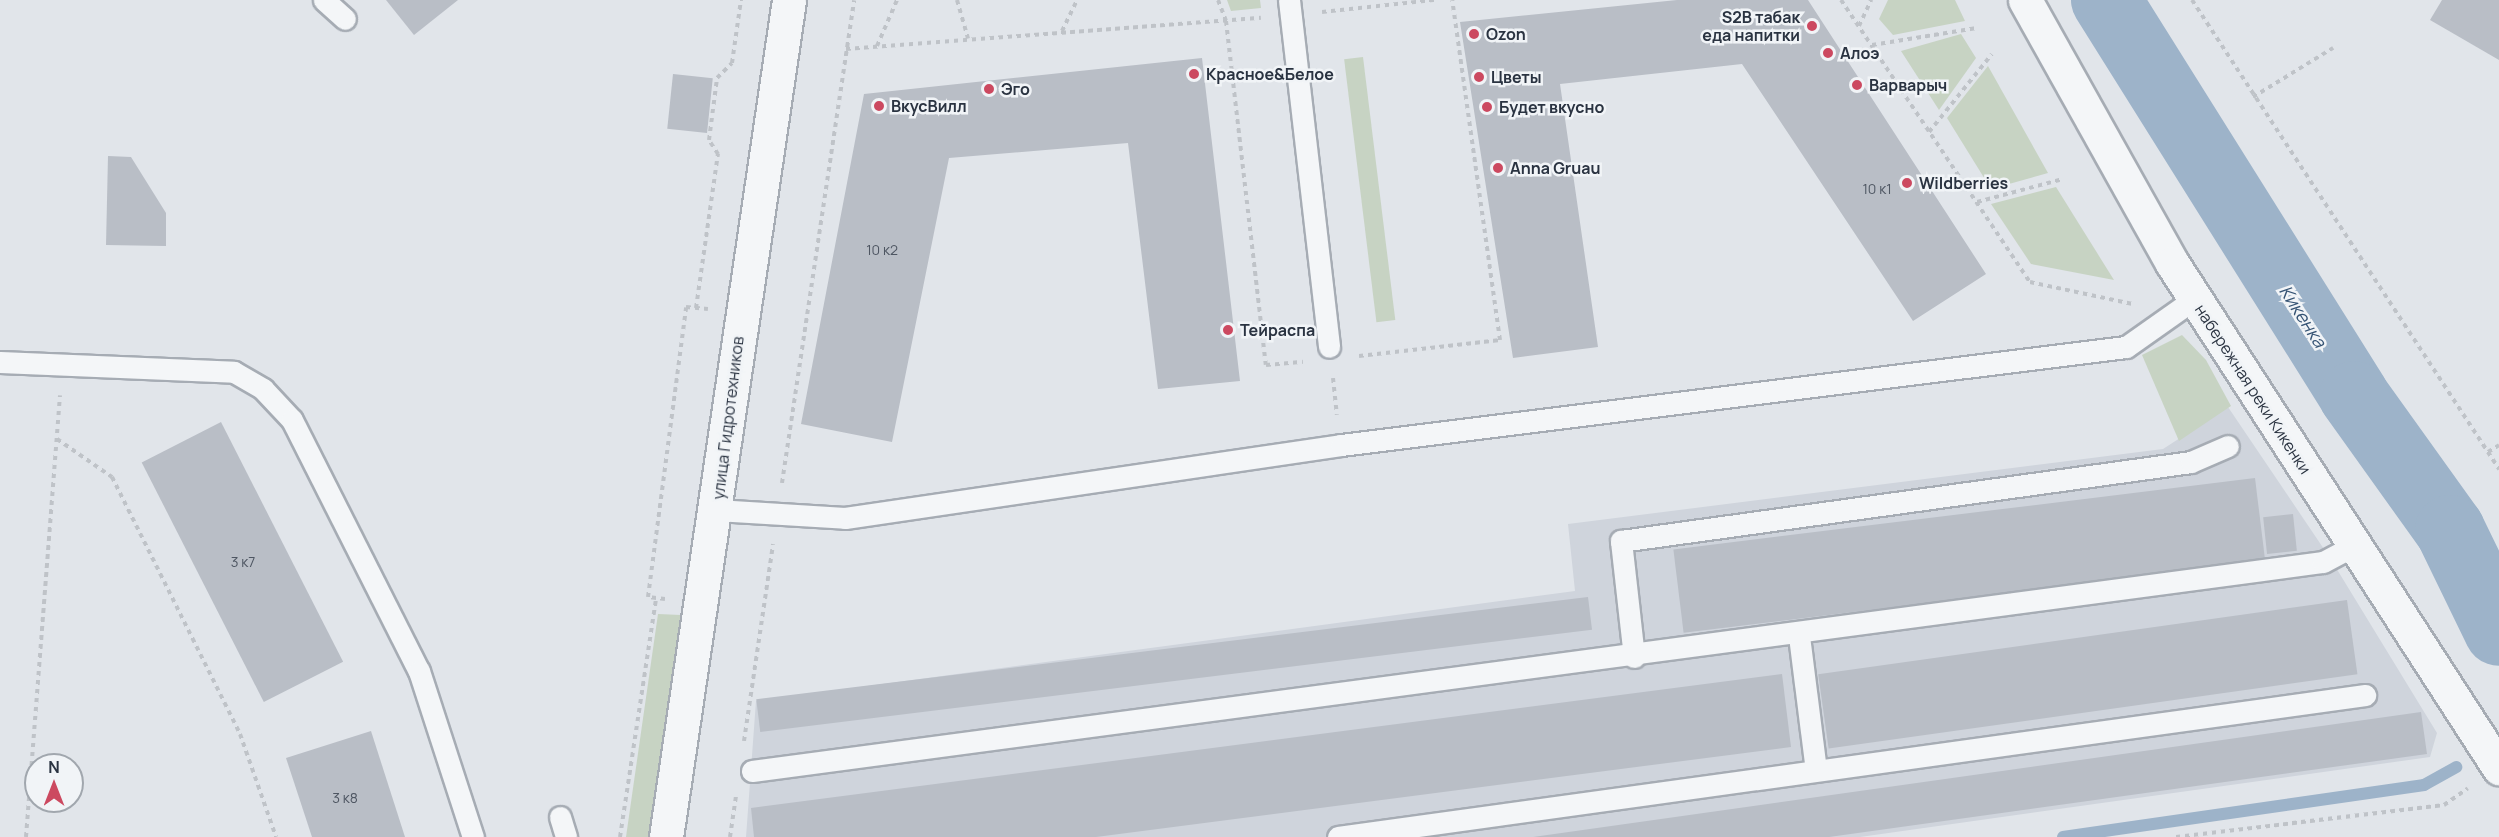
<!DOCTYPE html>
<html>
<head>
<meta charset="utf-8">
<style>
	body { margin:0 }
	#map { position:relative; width:2499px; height:837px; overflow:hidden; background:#e1e5ea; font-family:Manrope,sans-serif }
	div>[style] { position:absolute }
	.built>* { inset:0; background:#cfd4dc }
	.green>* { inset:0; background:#c7d3c3; transform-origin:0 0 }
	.stream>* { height:12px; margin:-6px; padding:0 6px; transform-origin:6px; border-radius:6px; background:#9db3c9 }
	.river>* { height:70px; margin:-35px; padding:0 35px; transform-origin:35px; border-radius:35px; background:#9db3c9 }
	.building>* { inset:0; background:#b9bec6; transform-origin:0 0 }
	.path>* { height:4px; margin-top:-2px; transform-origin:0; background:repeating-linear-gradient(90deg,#bfc3c8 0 4.5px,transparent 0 9px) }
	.roads { filter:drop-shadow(2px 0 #a6acb4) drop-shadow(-2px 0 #a6acb4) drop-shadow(0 2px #a6acb4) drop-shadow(0 -2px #a6acb4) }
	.service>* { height:21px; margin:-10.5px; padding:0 10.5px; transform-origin:10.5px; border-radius:10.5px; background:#f4f6f8 }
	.minor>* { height:33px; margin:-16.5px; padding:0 16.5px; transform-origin:16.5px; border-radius:16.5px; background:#f4f6f8 }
	.dots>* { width:16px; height:16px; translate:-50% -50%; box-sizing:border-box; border:3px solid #f1f4f7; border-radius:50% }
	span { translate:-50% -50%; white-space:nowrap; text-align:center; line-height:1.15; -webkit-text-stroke:5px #f1f4f7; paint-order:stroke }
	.number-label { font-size:14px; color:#4e5662 }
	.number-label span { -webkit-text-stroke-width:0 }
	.poi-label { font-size:16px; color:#2a3341; font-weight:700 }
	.right { translate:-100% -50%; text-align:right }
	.left { translate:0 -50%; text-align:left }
	.street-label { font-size:16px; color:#2a3341 }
	.water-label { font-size:18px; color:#355374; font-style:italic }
	.north { position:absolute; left:24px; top:753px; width:60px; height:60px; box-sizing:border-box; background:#f1f4f7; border:2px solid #a1a7ae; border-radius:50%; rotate:0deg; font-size:16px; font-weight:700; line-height:24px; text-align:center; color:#2a3341 }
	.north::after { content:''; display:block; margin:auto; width:21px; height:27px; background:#cc4960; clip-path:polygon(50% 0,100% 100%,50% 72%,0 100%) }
</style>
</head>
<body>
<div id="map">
	<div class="built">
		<div style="clip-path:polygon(2228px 407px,2330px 558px,2437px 733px,2430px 757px,1860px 837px,746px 837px,756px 701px,1575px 591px,1568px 524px,2163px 449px)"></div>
	</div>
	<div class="green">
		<div style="clip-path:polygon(1227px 0,1260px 0,1261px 8px,1231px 11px)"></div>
		<div style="clip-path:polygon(1888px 0,1955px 0,1965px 21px,1893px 35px,1879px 19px)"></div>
		<div style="clip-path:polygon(1961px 34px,1976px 58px,1939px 110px,1901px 51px)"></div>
		<div style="left:1363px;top:57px;width:265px;height:19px;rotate:83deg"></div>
		<div style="clip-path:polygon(1988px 66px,2048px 173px,1991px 189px,1947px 118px)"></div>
		<div style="clip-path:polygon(2056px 187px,2114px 280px,2031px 264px,1991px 204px)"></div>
		<div style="clip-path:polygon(2182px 335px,2206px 360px,2231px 406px,2179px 441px,2142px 355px)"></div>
		<div style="clip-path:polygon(658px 614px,681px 615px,684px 623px,650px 837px,626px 837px)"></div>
	</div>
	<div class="stream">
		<div style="left:2063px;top:837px;width:365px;rotate:-8.2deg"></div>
		<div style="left:2424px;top:785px;width:37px;rotate:-29deg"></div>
	</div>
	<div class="river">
		<div style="left:2106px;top:0;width:467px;rotate:57.9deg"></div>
		<div style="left:2354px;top:396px;width:165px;rotate:54.4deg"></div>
		<div style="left:2450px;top:530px;width:112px;rotate:64.1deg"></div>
	</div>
	<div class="building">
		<div style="clip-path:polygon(386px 0,458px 0,414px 35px)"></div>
		<div style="clip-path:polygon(1677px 0,1808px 0,1986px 274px,1913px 321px,1742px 64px,1560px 84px,1598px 347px,1513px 358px,1460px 22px)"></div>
		<div style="clip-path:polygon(2442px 0,2499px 0,2499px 60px,2430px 20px)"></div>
		<div style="clip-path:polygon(1202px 58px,1240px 381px,1158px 389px,1128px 143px,949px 158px,892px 442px,801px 424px,864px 94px)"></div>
		<div style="left:673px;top:74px;width:40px;height:55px;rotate:6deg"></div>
		<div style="clip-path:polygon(108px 156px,131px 157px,166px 213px,166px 246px,106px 245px)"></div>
		<div style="left:221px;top:422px;width:269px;height:89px;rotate:63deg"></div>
		<div style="left:2255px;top:478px;width:84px;height:586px;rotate:83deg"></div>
		<div style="left:2293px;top:514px;width:37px;height:30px;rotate:84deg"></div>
		<div style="left:1588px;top:597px;width:33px;height:838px;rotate:83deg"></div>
		<div style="left:2347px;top:600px;width:75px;height:534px;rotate:82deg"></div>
		<div style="clip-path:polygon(1782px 674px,1791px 747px,1096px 837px,754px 837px,751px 808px)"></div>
		<div style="clip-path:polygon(2421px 712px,2427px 754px,1829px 837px,1533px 837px)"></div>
		<div style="clip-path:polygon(371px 731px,405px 837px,312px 837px,286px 758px)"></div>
	</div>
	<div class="path">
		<div style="left:957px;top:0;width:40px;rotate:74deg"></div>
		<div style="left:1218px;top:0;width:22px;rotate:69deg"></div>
		<div style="left:1226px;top:21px;width:346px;rotate:83.4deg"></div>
		<div style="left:1266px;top:365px;width:37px;rotate:-5deg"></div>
		<div style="left:1841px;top:0;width:339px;rotate:56.2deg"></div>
		<div style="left:2030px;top:282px;width:105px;rotate:12.1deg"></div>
		<div style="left:2192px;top:0;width:561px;rotate:56.79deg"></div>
		<div style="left:1322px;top:12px;width:114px;rotate:-6.1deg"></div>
		<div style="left:1859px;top:26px;width:29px;rotate:-65deg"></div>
		<div style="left:1062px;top:31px;width:34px;rotate:-64deg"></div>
		<div style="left:1872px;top:45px;width:106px;rotate:-9.2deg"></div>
		<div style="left:877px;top:46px;width:50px;rotate:-66.5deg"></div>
		<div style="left:846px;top:49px;width:416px;rotate:-4.3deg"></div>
		<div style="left:2253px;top:97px;width:94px;rotate:-31.5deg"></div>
		<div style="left:1929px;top:132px;width:100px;rotate:-51.1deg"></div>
		<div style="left:1977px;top:202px;width:89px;rotate:-15deg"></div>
		<div style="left:696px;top:308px;width:156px;rotate:-81.9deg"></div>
		<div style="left:718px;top:154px;width:17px;rotate:-123deg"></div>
		<div style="left:709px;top:140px;width:63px;rotate:-82.6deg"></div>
		<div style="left:717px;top:78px;width:21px;rotate:-45deg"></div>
		<div style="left:732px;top:63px;width:64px;rotate:-81.9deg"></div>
		<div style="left:1359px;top:356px;width:142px;rotate:-6.5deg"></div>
		<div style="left:1500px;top:340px;width:343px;rotate:-98deg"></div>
		<div style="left:1333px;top:378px;width:37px;rotate:84deg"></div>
		<div style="left:57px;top:439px;width:67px;rotate:34.6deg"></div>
		<div style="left:112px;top:477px;width:287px;rotate:63.5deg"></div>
		<div style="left:240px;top:734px;width:109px;rotate:70.7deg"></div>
		<div style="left:2488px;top:452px;width:13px;rotate:-32deg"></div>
		<div style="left:782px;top:483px;width:488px;rotate:-81.5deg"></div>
		<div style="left:665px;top:599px;width:17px;rotate:-173deg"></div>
		<div style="left:648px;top:597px;width:292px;rotate:-82.5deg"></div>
		<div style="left:686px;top:307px;width:22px;rotate:5deg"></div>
		<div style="left:744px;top:741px;width:199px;rotate:-81.6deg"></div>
		<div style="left:26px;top:837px;width:443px;rotate:-85.6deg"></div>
		<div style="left:620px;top:837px;width:242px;rotate:-81.4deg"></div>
		<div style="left:730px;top:837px;width:41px;rotate:-81.7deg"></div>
		<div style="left:2176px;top:837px;width:270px;rotate:-6.8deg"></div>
		<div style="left:2444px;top:805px;width:29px;rotate:-35deg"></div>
	</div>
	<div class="roads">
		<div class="service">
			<div style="left:324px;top:0;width:28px;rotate:42deg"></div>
			<div style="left:1289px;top:0;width:349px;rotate:83.4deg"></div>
			<div style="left:0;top:362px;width:234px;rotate:2.4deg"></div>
			<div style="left:234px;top:372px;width:34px;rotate:30deg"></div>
			<div style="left:263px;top:389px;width:42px;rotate:46.9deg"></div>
			<div style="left:292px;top:420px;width:281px;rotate:63.2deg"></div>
			<div style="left:419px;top:671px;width:175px;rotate:72deg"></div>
			<div style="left:716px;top:510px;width:129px;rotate:3.5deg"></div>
			<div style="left:845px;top:518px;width:501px;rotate:-8.37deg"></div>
			<div style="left:1341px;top:445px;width:791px;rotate:-7.12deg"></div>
			<div style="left:2126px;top:347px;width:83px;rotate:-35.2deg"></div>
			<div style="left:1799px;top:636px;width:135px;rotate:82.8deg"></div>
			<div style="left:1634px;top:657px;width:117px;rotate:-96.4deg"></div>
			<div style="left:1621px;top:541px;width:575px;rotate:-7.89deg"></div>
			<div style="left:2191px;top:462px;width:40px;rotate:-23.4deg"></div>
			<div style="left:752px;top:771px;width:1585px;rotate:-7.58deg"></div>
			<div style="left:2323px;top:562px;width:36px;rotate:-28deg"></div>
			<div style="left:560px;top:817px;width:21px;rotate:73deg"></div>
			<div style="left:1338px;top:837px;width:1037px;rotate:-7.87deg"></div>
		</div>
		<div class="minor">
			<div style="left:2025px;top:0;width:301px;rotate:60.8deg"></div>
			<div style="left:2172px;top:263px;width:602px;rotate:57.08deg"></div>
			<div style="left:666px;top:837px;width:846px;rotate:-81.64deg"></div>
		</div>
	</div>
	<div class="dots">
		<div style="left:1812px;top:26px;background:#cc4960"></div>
		<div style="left:1474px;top:34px;background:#cc4960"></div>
		<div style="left:1828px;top:53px;background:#cc4960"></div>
		<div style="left:1194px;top:74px;background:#cc4960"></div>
		<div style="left:1479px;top:77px;background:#cc4960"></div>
		<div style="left:1857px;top:85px;background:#cc4960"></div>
		<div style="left:989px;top:89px;background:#cc4960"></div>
		<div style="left:879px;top:106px;background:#cc4960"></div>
		<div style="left:1487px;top:107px;background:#cc4960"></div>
		<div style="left:1498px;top:168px;background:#cc4960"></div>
		<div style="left:1907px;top:183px;background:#cc4960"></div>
		<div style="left:1228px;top:330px;background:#cc4960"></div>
	</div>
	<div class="number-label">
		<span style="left:1877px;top:189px">10 к1</span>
		<span style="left:882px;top:250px">10 к2</span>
		<span style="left:243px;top:562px">3 к7</span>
		<span style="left:345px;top:798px">3 к8</span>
	</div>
	<div class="poi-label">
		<span class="right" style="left:1800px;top:26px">S2B табак<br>еда напитки</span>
		<span class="left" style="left:1486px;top:34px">Ozon</span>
		<span class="left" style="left:1840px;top:53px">Алоэ</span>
		<span class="left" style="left:1206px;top:74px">Красное&amp;Белое</span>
		<span class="left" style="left:1491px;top:77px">Цветы</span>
		<span class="left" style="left:1869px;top:85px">Варварыч</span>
		<span class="left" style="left:1001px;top:89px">Эго</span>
		<span class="left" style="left:891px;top:106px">ВкусВилл</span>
		<span class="left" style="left:1499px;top:107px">Будет вкусно</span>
		<span class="left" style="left:1510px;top:168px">Anna Gruau</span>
		<span class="left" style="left:1919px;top:183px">Wildberries</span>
		<span class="left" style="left:1240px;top:330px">Тейраспа</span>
	</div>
	<div class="street-label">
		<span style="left:2253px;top:389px;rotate:57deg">набережная реки Кикенки</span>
		<span style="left:728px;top:418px;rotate:-83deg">улица Гидротехников</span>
	</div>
	<div class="water-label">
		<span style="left:2303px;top:316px;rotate:57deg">Кикенка</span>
	</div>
	<div class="north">N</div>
</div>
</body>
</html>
